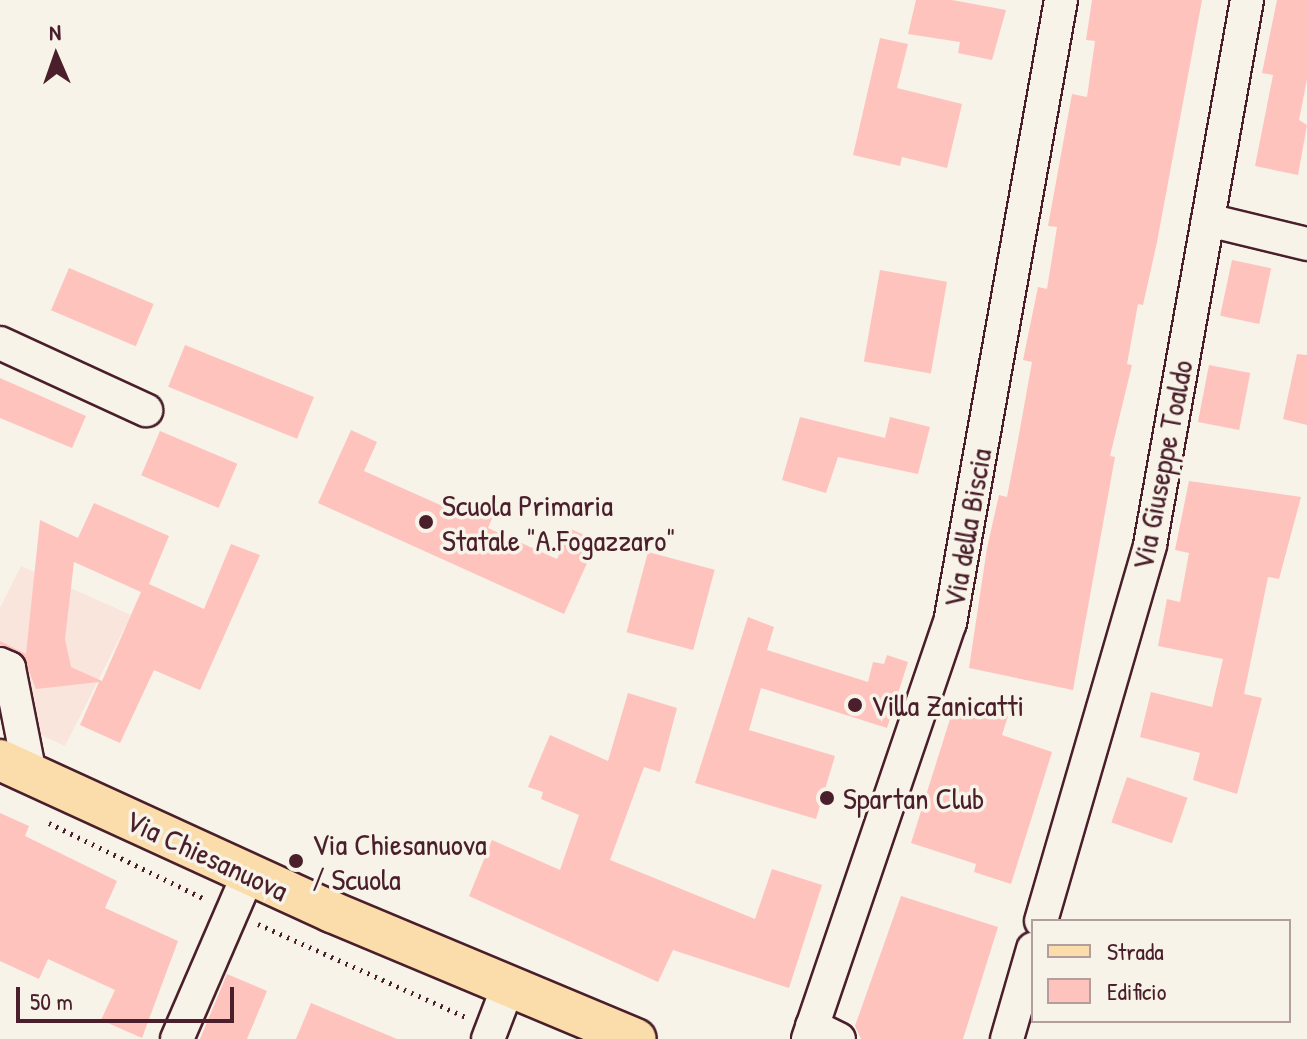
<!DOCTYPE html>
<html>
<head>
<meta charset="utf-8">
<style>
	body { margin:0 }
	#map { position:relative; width:1307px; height:1039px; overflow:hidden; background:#f7f3e8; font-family:"Patrick Hand",sans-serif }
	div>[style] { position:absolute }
	.built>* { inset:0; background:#f9e5db }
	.building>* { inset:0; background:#ffc3be; transform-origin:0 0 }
	.path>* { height:5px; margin-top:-2.5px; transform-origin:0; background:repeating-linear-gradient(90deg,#4a1f2b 0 2px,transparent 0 8px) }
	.roads { filter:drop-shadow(2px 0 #4a1f2b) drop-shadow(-2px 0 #4a1f2b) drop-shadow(0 2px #4a1f2b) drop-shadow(0 -2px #4a1f2b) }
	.minor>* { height:32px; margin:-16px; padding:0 16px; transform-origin:16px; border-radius:16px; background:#f7f3e8 }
	.major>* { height:40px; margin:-20px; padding:0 20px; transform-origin:20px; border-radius:20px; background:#faddab }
	.dots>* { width:22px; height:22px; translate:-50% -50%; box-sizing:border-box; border:4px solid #f7f3e8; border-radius:50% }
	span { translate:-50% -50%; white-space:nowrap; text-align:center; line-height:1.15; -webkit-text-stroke:7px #f7f3e8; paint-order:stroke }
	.street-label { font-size:30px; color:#4a1f2b }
	.poi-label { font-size:30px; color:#4a1f2b }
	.left { translate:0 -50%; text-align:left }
	.legend { position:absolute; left:1031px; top:919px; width:260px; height:104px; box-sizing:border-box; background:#f7f3e8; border:2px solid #b29e9c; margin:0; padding:10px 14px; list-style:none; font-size:24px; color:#4a1f2b }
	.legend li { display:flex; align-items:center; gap:16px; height:40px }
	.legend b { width:40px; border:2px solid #b29e9c }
	.north { position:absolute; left:16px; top:16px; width:80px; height:80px; -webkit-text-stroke:6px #f7f3e8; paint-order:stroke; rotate:358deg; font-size:22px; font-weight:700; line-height:32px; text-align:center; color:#4a1f2b }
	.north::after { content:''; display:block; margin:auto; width:28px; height:36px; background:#4a1f2b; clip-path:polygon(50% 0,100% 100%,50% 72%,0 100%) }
	.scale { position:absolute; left:16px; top:987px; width:218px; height:36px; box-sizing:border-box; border:4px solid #4a1f2b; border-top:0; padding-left:10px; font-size:24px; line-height:28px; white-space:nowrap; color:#4a1f2b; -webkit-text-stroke:6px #f7f3e8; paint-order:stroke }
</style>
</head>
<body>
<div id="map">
	<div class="built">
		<div style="clip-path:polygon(21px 566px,131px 615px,65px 746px,0 716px,0 608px)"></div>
	</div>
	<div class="building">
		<div style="clip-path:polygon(916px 0,952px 0,1006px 10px,992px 60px,958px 53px,960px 42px,908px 34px)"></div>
		<div style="clip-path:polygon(1092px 0,1202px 0,1157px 242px,1143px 305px,1138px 304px,1127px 364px,1132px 365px,1110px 456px,1115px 457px,1073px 690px,969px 668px,987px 548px,999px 495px,1007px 497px,1018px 440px,1032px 362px,1023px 360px,1038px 287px,1047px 289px,1057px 227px,1048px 226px,1072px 94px,1087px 97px,1095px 41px,1086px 40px)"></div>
		<div style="clip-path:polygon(1277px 0,1307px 0,1307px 79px,1299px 120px,1307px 125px,1298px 175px,1255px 166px,1273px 75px,1262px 73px)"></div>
		<div style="clip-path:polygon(880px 38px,908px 44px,897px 88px,962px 104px,947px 168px,902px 157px,900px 166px,853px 155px)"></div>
		<div style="left:1232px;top:260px;width:40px;height:57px;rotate:12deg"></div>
		<div style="left:69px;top:268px;width:92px;height:46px;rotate:23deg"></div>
		<div style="left:880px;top:270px;width:68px;height:93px;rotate:10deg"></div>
		<div style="left:185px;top:345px;width:139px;height:45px;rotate:22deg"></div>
		<div style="clip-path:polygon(1297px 354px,1307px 355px,1307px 425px,1283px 419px)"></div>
		<div style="left:1209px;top:365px;width:42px;height:58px;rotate:11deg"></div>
		<div style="clip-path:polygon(0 378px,86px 416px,72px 448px,0 418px)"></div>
		<div style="clip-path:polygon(800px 417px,885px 438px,890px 417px,930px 427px,918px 474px,838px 457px,826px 493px,782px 480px)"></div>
		<div style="clip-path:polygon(351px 430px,377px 442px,364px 471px,447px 508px,451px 498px,493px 516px,488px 528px,557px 559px,571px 529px,597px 541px,564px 614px,318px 503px)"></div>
		<div style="left:160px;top:431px;width:84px;height:48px;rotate:23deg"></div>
		<div style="clip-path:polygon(1189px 481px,1301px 497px,1279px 579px,1268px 577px,1244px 694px,1262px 698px,1237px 794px,1193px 780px,1200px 753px,1140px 737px,1151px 692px,1212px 707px,1223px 659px,1158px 646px,1167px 599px,1180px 602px,1189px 553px,1175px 550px)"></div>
		<div style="clip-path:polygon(evenodd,94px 503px,169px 536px,149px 584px,204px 609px,231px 544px,260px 555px,200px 690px,154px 670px,120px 743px,80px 725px,99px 682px,36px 689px,23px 656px,0 645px,0 641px,26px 654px,40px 520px,78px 538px,94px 503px,74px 562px,141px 592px,102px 681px,71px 667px,65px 639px,74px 562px)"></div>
		<div style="left:648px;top:552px;width:69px;height:83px;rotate:15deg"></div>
		<div style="clip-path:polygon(748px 617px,774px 627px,767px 650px,868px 682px,873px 662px,884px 664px,887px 655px,908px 662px,887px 728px,761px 688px,749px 730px,835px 756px,816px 819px,695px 783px)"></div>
		<div style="clip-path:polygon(628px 693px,677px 708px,660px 772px,644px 767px,610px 860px,755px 919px,772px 869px,822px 885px,789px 988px,673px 950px,658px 982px,469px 896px,492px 840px,560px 870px,579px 815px,541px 799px,543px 792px,528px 787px,550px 735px,608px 761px)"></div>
		<div style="clip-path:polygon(956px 700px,1008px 716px,1002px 735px,1052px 752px,1011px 884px,974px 872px,976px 864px,911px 843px)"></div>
		<div style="left:1127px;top:777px;width:64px;height:48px;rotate:19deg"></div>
		<div style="clip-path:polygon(0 813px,29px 826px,25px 836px,117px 881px,105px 908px,178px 941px,142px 1038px,101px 1020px,115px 990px,48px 959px,39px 979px,0 961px)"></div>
		<div style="clip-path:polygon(901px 896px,998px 927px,963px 1039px,861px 1039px,855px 1026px)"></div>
		<div style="clip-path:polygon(227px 974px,267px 991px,247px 1039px,200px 1039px)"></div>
		<div style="clip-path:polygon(311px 1003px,397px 1039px,296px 1039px)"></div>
	</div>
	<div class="path">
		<div style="left:49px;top:823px;width:174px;rotate:26deg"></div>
		<div style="left:258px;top:924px;width:230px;rotate:24.1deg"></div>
	</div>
	<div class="roads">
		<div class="minor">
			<div style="left:1208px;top:220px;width:102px;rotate:13.6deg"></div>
			<div style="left:0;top:343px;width:161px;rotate:24.7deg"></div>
			<div style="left:0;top:664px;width:10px;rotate:24deg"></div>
			<div style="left:9px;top:668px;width:108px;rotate:78.8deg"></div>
			<div style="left:1041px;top:921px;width:391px;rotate:-73.8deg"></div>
			<div style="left:1150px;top:545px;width:554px;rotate:-79.91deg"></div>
			<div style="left:812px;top:1026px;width:30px;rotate:26deg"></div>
			<div style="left:177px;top:1039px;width:179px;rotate:-66.6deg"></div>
			<div style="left:488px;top:1039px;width:56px;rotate:-69deg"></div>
			<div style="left:808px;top:1039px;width:440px;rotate:-71.2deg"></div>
			<div style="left:950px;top:623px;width:633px;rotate:-79.9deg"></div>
			<div style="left:1007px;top:1039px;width:94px;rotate:-73.9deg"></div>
		</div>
		<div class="major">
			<div style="left:0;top:760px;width:365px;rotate:24.6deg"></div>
			<div style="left:332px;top:912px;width:329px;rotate:22.7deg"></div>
		</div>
	</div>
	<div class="dots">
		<div style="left:426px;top:522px;background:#4a1f2b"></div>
		<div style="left:855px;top:705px;background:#4a1f2b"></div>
		<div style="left:827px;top:798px;background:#4a1f2b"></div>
		<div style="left:296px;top:861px;background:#4a1f2b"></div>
	</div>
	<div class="street-label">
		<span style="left:1162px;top:465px;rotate:-79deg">Via Giuseppe Toaldo</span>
		<span style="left:967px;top:528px;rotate:-80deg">Via della Biscia</span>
		<span style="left:207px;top:855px;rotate:25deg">Via Chiesanuova</span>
	</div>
	<div class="poi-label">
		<span class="left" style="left:442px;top:522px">Scuola Primaria<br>Statale "A.Fogazzaro"</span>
		<span class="left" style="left:871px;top:705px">Villa Zanicatti</span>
		<span class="left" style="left:843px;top:798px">Spartan Club</span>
		<span class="left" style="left:312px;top:861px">Via Chiesanuova<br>/ Scuola</span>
	</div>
	<ul class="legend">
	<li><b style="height:10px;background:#faddab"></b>Strada</li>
	<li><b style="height:22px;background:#ffc3be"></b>Edificio</li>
	</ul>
	<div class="north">N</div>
	<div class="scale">50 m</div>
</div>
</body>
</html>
